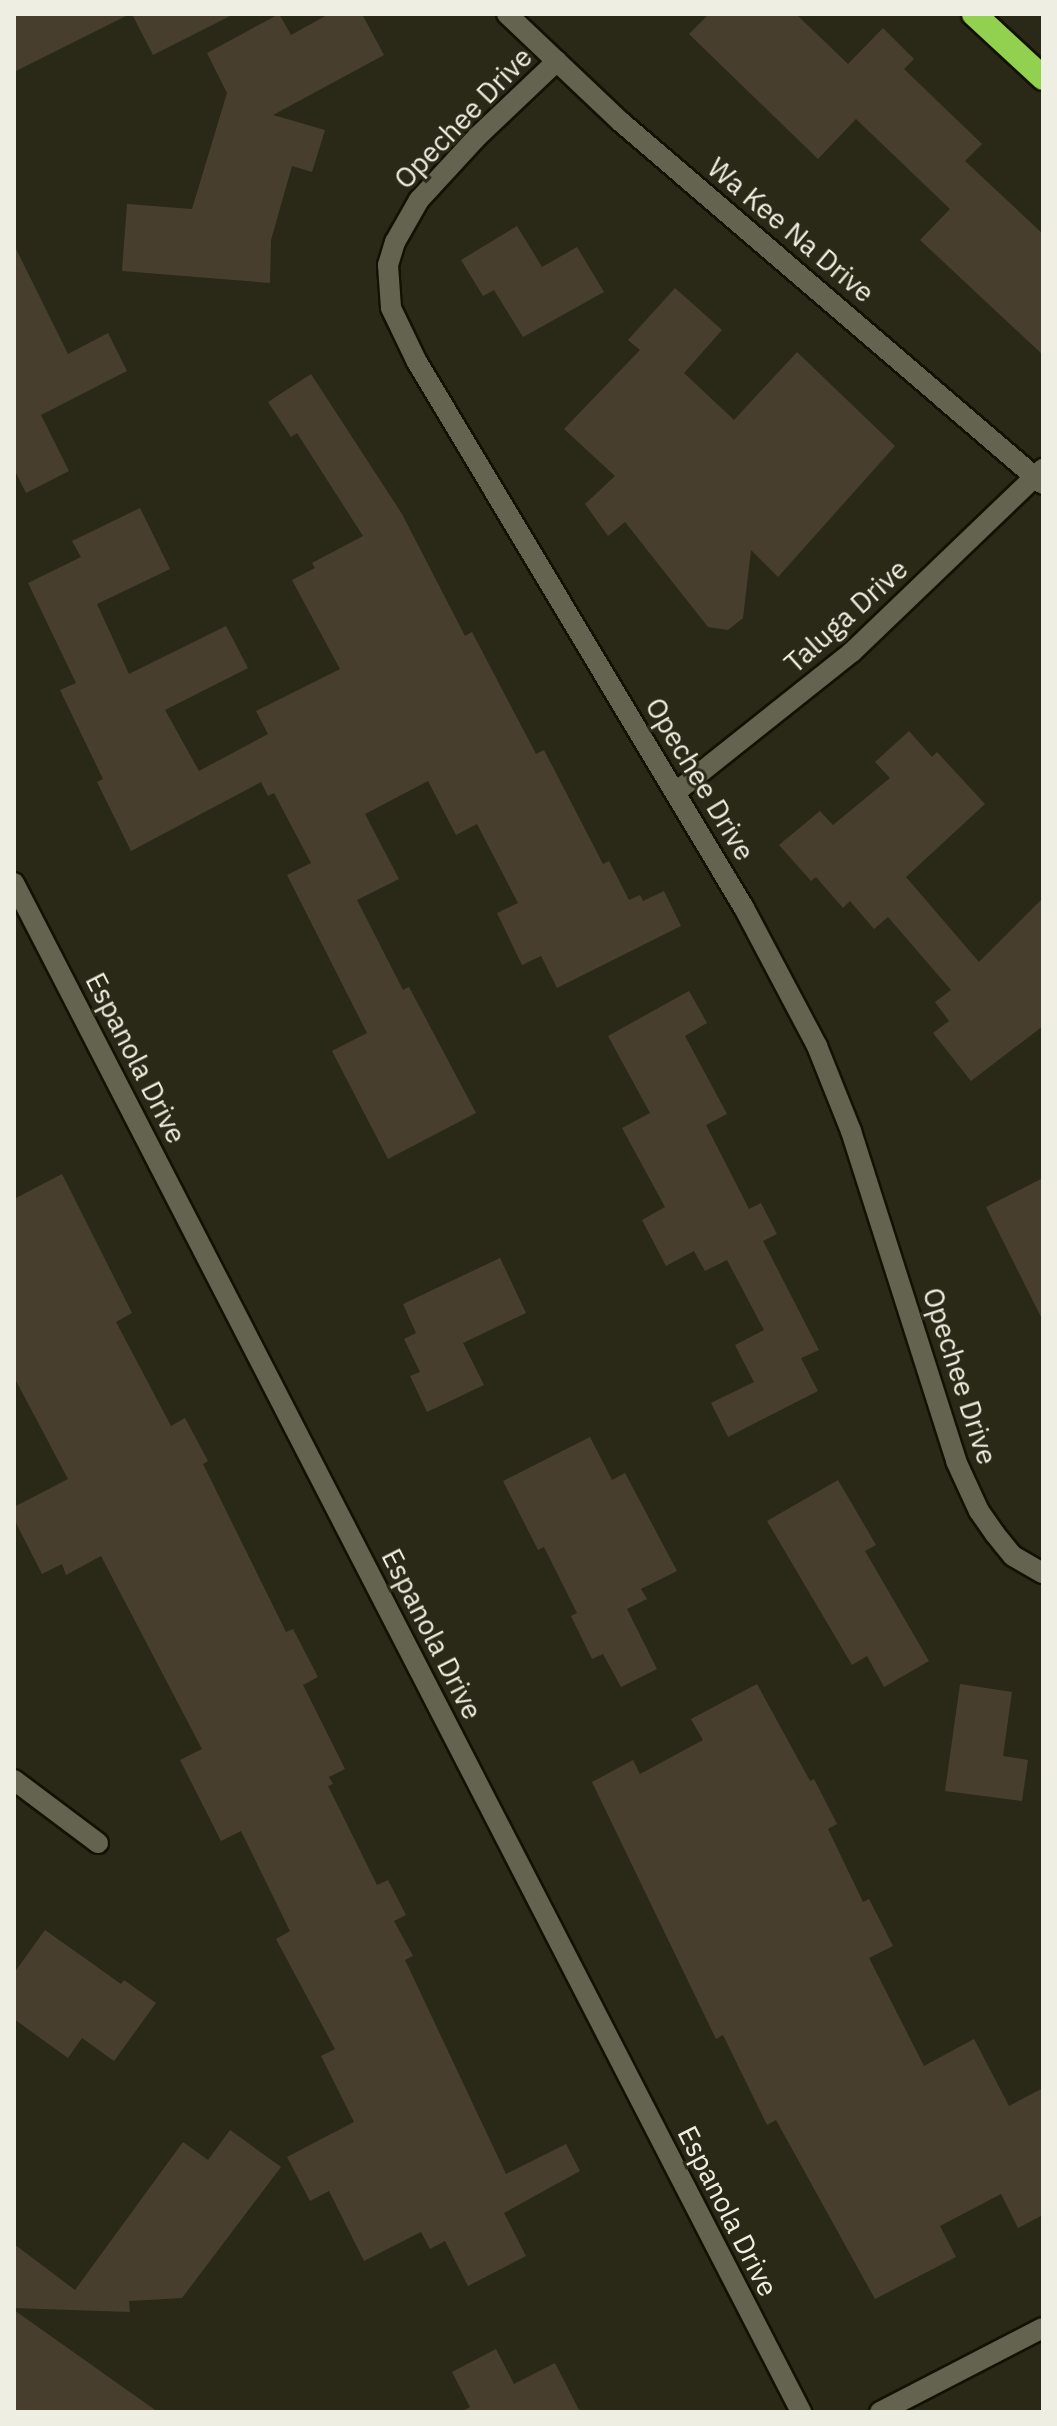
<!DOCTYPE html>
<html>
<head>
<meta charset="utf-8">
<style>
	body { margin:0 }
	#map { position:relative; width:1057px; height:2426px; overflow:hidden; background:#2a2917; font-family:"IBM Plex Sans",sans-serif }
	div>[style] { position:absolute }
	.building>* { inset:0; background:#483e2d }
	.roads { filter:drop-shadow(2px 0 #131103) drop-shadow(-2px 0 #131103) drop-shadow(0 2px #131103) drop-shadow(0 -2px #131103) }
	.street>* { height:20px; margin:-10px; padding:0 10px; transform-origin:10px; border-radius:10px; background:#646350 }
	.secondary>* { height:20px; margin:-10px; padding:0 10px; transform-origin:10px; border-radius:10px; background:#646350 }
	.highway>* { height:24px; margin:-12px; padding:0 12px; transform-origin:12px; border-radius:12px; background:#92d04f }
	span { translate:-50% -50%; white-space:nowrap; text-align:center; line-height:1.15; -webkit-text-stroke:6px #2a2917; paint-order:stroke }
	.street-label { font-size:28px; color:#eeeee2 }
	.frame { position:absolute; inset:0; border:16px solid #eeeee2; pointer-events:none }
</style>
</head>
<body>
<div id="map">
	<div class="building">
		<div style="clip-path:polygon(14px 14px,130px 14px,14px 72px)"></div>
		<div style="clip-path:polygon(132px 14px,234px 14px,153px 55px)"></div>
		<div style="clip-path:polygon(279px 14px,291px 35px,329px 14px,362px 14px,384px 55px,273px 115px,325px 130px,312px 172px,292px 166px,271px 240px,270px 283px,122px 271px,127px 204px,192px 209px,227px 93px,207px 53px)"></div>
		<div style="clip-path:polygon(709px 14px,796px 14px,848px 64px,883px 28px,914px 59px,904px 69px,982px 144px,965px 161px,1043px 234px,1043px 355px,920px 240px,950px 209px,856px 119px,818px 159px,689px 34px)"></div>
		<div style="clip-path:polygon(517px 226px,542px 267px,577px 247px,604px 292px,523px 337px,494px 290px,483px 296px,461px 260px)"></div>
		<div style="clip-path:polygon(14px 245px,68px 354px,108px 333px,127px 371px,41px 415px,69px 471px,26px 493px,14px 469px)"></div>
		<div style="clip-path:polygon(675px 288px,722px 330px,684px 373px,734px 420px,797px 352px,895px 446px,778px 577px,751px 550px,743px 618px,728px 630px,708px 627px,625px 522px,608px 536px,585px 504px,615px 476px,564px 429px,640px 350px,628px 340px)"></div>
		<div style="clip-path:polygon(311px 374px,402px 514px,465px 636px,472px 632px,536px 754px,544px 750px,603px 864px,609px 861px,629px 900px,640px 895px,643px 901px,664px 891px,681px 926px,557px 988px,541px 956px,522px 965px,497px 913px,518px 903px,477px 824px,456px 835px,428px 781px,365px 814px,399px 879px,357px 900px,403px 990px,409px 987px,476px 1113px,388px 1159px,332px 1051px,367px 1033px,287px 875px,311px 863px,274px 793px,268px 796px,261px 782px,131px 851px,97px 782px,103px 779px,60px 690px,76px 683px,28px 583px,81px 557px,72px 541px,140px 508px,170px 569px,97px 604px,129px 674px,226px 626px,248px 668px,165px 710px,199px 771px,268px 734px,256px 711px,340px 669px,292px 580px,315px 568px,312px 563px,363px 536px,297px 433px,291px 437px,268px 402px)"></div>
		<div style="clip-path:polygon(909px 731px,932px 757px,937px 752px,985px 804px,906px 877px,979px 962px,1043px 898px,1043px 1026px,971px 1081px,933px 1033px,949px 1021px,935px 1002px,951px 990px,888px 917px,874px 929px,850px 901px,843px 908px,816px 877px,811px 881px,779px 845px,820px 811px,833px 825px,890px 778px,875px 762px)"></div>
		<div style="clip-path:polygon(689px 991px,707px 1023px,685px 1036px,727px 1114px,706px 1125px,749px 1209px,761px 1203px,777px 1234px,763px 1241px,819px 1350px,801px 1358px,818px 1391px,728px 1437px,711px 1403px,754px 1382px,735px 1345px,764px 1330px,727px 1260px,705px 1271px,694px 1251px,666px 1266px,642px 1220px,665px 1207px,622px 1128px,650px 1113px,608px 1036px)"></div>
		<div style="clip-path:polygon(62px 1174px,132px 1313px,116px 1322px,171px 1426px,185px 1418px,208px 1461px,203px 1464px,286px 1632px,293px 1629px,318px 1677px,303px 1685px,345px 1769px,329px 1777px,333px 1784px,328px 1786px,377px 1885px,388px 1880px,406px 1915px,394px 1921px,413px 1956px,405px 1960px,506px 2174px,566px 2144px,580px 2171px,504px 2213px,526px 2256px,468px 2286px,445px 2241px,430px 2249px,421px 2232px,364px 2261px,329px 2191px,310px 2201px,287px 2157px,354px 2122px,321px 2056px,335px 2049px,276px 1939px,290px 1931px,241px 1831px,221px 1841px,180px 1760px,202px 1749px,101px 1556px,66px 1575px,62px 1564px,42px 1574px,14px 1519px,14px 1507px,68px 1479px,14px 1377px,14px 1199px)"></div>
		<div style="clip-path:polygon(1043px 1178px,1043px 1321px,986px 1207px)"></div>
		<div style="clip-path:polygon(500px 1258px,526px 1313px,463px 1343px,484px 1385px,427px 1412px,410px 1376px,420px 1372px,404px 1339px,416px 1333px,403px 1304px)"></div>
		<div style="clip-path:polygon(590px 1437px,612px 1480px,625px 1473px,677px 1571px,641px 1589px,647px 1599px,627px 1609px,657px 1669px,621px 1687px,603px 1654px,592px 1659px,571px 1616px,577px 1613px,544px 1547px,538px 1550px,503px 1481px)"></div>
		<div style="clip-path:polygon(838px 1480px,876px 1545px,865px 1551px,929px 1661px,884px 1687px,867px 1656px,852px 1665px,767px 1521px)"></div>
		<div style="clip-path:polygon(757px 1684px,810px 1781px,814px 1779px,837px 1824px,828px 1829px,863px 1902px,869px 1899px,893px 1946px,869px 1958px,924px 2066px,974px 2039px,1009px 2106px,1043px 2088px,1043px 2215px,1018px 2228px,1001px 2194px,940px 2226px,956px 2257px,875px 2299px,776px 2120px,767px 2125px,723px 2035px,716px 2039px,592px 1782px,633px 1760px,640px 1774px,703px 1740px,691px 1719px)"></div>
		<div style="clip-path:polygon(960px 1684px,1012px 1692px,1003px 1756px,1028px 1760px,1022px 1801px,945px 1791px)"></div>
		<div style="clip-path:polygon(45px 1930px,121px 1984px,124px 1980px,156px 2003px,114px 2061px,82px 2038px,68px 2058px,14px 2019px,14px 1973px)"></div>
		<div style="clip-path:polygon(230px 2130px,281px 2167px,182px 2298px,129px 2301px,130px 2312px,14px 2308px,14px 2244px,75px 2290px,183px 2142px,208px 2160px)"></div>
		<div style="clip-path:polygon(14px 2310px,158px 2412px,14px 2412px)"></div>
		<div style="clip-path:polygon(496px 2349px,514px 2384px,555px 2363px,580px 2412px,461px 2412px,470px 2407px,452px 2372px)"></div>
	</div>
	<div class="roads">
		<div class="street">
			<div style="left:507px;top:14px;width:157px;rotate:43.5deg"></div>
			<div style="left:621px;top:122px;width:556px;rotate:40.62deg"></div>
			<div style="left:557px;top:61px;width:110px;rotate:136.5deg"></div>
			<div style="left:477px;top:137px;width:86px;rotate:132.6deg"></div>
			<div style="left:419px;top:200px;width:48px;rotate:119.7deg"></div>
			<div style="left:395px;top:242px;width:24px;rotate:107deg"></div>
			<div style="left:388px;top:265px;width:43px;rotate:86deg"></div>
			<div style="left:391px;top:308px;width:60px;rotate:64.3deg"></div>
			<div style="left:417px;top:362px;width:636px;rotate:59.08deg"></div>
			<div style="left:744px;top:908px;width:156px;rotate:62.1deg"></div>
			<div style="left:817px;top:1046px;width:92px;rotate:68.2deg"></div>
			<div style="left:851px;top:1131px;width:346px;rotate:72.3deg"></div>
			<div style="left:956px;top:1461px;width:55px;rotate:65.3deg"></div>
			<div style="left:979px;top:1511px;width:28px;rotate:55deg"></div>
			<div style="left:995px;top:1534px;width:28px;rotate:51deg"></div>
			<div style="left:1013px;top:1556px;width:34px;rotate:30deg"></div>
			<div style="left:676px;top:792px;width:225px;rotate:-38.5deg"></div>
			<div style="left:852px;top:652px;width:265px;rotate:-43.8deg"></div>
			<div style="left:14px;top:883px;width:1720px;rotate:62.76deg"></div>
			<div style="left:14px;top:1780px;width:105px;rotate:36.9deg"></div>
		</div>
		<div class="secondary">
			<div style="left:880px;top:2412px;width:183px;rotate:-27.3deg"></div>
		</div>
		<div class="highway">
			<div style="left:974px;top:14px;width:94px;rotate:42.8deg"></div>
		</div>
	</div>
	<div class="street-label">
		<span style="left:463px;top:118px;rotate:-46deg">Opechee Drive</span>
		<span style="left:791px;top:230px;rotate:40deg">Wa Kee Na Drive</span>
		<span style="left:846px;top:616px;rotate:-42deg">Taluga Drive</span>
		<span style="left:700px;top:779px;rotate:59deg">Opechee Drive</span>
		<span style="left:136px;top:1058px;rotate:63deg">Espanola Drive</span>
		<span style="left:960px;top:1376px;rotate:72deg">Opechee Drive</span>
		<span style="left:432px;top:1634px;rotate:63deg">Espanola Drive</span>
		<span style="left:728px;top:2211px;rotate:63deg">Espanola Drive</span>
	</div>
	<div class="frame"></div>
</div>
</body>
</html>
